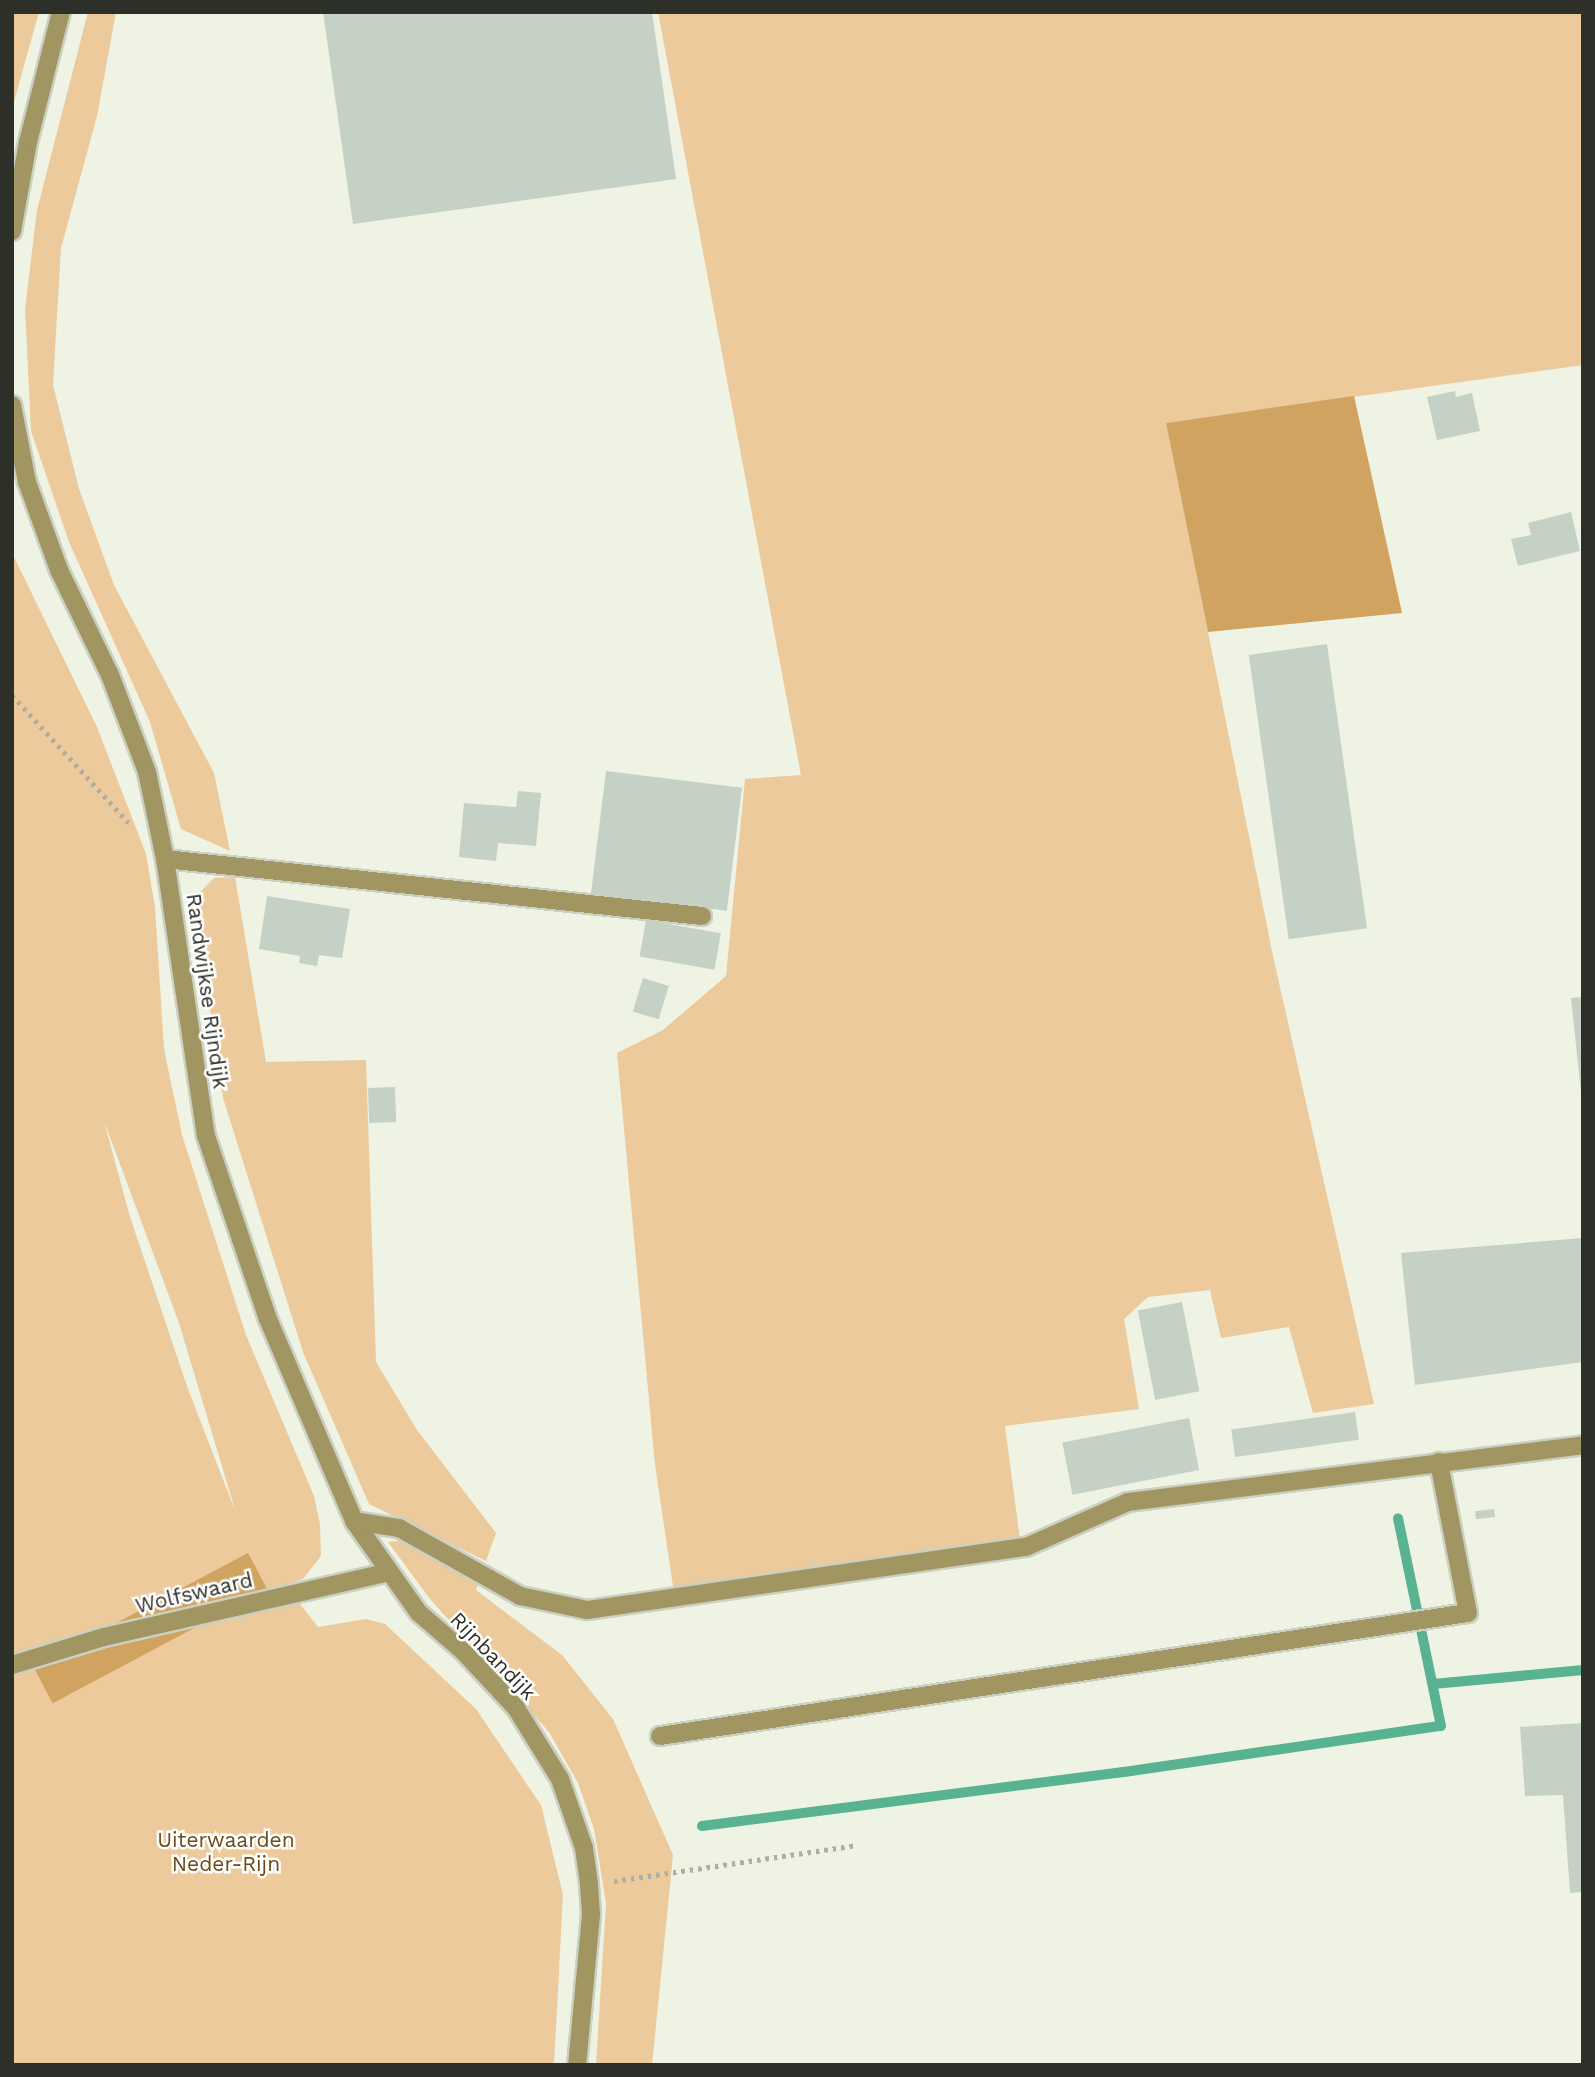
<!DOCTYPE html>
<html>
<head>
<meta charset="utf-8">
<style>
	body { margin:0 }
	#map { position:relative; width:1595px; height:2077px; overflow:hidden; background:#eef3e4; font-family:"Work Sans",sans-serif }
	div>[style] { position:absolute }
	.green>* { inset:0; background:#ecca9b }
	.forest>* { inset:0; background:#d1a361; transform-origin:0 0 }
	.stream>* { height:10px; margin:-5px; padding:0 5px; transform-origin:5px; border-radius:5px; background:#59b291 }
	.building>* { inset:0; background:#c5d1c5; transform-origin:0 0 }
	.path>* { height:4.5px; margin-top:-2.25px; transform-origin:0; background:repeating-linear-gradient(90deg,#acb0a4 0 3.5px,transparent 0 8.5px) }
	.roads { filter:drop-shadow(2px 0 #cbd0c2) drop-shadow(-2px 0 #cbd0c2) drop-shadow(0 2px #cbd0c2) drop-shadow(0 -2px #cbd0c2) }
	.minor>* { height:18px; margin:-9px; padding:0 9px; transform-origin:9px; border-radius:9px; background:#a19662 }
	span { translate:-50% -50%; white-space:nowrap; text-align:center; line-height:1.15; -webkit-text-stroke:5px #fff; paint-order:stroke }
	.street-label { font-size:21px; color:#2d2f29 }
	.park-label { font-size:21px; color:#6a4b19 }
	.frame { position:absolute; inset:0; border:14px solid #2d2f29; pointer-events:none }
</style>
</head>
<body>
<div id="map">
	<div class="green">
		<div style="clip-path:polygon(12px 12px,39px 12px,12px 109px)"></div>
		<div style="clip-path:polygon(88px 12px,116px 12px,97px 116px,61px 248px,53px 385px,79px 489px,114px 585px,214px 773px,230px 851px,181px 829px,150px 722px,69px 542px,31px 431px,25px 309px,37px 210px)"></div>
		<div style="clip-path:polygon(658px 12px,1583px 12px,1583px 365px,1166px 423px,1273px 956px,1374px 1404px,1313px 1413px,1289px 1327px,1221px 1338px,1210px 1290px,1148px 1297px,1124px 1319px,1139px 1409px,1005px 1426px,1021px 1547px,674px 1593px,655px 1465px,617px 1053px,663px 1030px,726px 976px,745px 779px,801px 775px)"></div>
		<div style="clip-path:polygon(evenodd,12px 553px,97px 727px,146px 854px,155px 907px,164px 1049px,182px 1135px,246px 1335px,314px 1496px,320px 1524px,321px 1556px,303px 1579px,285px 1585px,318px 1627px,366px 1619px,385px 1624px,476px 1709px,541px 1805px,563px 1895px,554px 2065px,12px 2065px,12px 553px,104px 1121px,179px 1323px,236px 1513px,188px 1389px,130px 1217px,104px 1121px)"></div>
		<div style="clip-path:polygon(235px 877px,266px 1062px,366px 1060px,376px 1362px,417px 1430px,496px 1533px,486px 1561px,369px 1504px,303px 1352px,223px 1098px,194px 898px,214px 878px)"></div>
		<div style="clip-path:polygon(399px 1541px,479px 1583px,476px 1590px,562px 1655px,613px 1719px,673px 1855px,652px 2065px,596px 2065px,606px 1903px,594px 1829px,578px 1783px,549px 1732px,430px 1599px,388px 1542px)"></div>
	</div>
	<div class="forest">
		<div style="clip-path:polygon(1354px 396px,1402px 613px,1208px 632px,1166px 423px)"></div>
		<div style="left:248px;top:1553px;width:41px;height:243px;rotate:62deg"></div>
	</div>
	<div class="stream">
		<div style="left:1433px;top:1684px;width:151px;rotate:-5.3deg"></div>
		<div style="left:702px;top:1826px;width:425px;rotate:-7.3deg"></div>
		<div style="left:1124px;top:1772px;width:320px;rotate:-8.3deg"></div>
		<div style="left:1441px;top:1726px;width:212px;rotate:-101.7deg"></div>
	</div>
	<div class="building">
		<div style="clip-path:polygon(323px 12px,652px 12px,676px 179px,353px 224px)"></div>
		<div style="clip-path:polygon(1455px 391px,1456px 397px,1472px 393px,1480px 431px,1437px 440px,1427px 397px)"></div>
		<div style="clip-path:polygon(1571px 512px,1580px 551px,1518px 566px,1511px 539px,1531px 535px,1528px 523px)"></div>
		<div style="left:1327px;top:644px;width:287px;height:79px;rotate:82deg"></div>
		<div style="left:606px;top:771px;width:137px;height:124px;rotate:7deg"></div>
		<div style="clip-path:polygon(518px 791px,541px 793px,536px 846px,498px 843px,496px 861px,459px 857px,464px 803px,516px 807px)"></div>
		<div style="clip-path:polygon(267px 896px,350px 909px,342px 958px,319px 955px,317px 966px,299px 963px,300px 956px,259px 949px)"></div>
		<div style="left:646px;top:920px;width:76px;height:37px;rotate:10deg"></div>
		<div style="left:643px;top:978px;width:27px;height:35px;rotate:17deg"></div>
		<div style="clip-path:polygon(1583px 997px,1583px 1092px,1581px 1092px,1571px 998px)"></div>
		<div style="left:395px;top:1087px;width:35px;height:27px;rotate:88deg"></div>
		<div style="clip-path:polygon(1583px 1238px,1583px 1362px,1415px 1385px,1401px 1253px)"></div>
		<div style="left:1182px;top:1302px;width:91px;height:45px;rotate:79deg"></div>
		<div style="left:1355px;top:1412px;width:28px;height:125px;rotate:82deg"></div>
		<div style="left:1189px;top:1418px;width:53px;height:129px;rotate:79deg"></div>
		<div style="left:1494px;top:1509px;width:8px;height:19px;rotate:83deg"></div>
		<div style="clip-path:polygon(1583px 1723px,1583px 1892px,1570px 1893px,1563px 1795px,1525px 1796px,1520px 1727px)"></div>
	</div>
	<div class="path">
		<div style="left:12px;top:695px;width:173px;rotate:47.6deg"></div>
		<div style="left:614px;top:1881px;width:246px;rotate:-8.4deg"></div>
	</div>
	<div class="roads">
		<div class="minor">
			<div style="left:12px;top:231px;width:90px;rotate:-79.8deg"></div>
			<div style="left:28px;top:142px;width:134px;rotate:-75.8deg"></div>
			<div style="left:12px;top:405px;width:78px;rotate:79deg"></div>
			<div style="left:27px;top:482px;width:94px;rotate:70deg"></div>
			<div style="left:59px;top:570px;width:117px;rotate:64.1deg"></div>
			<div style="left:110px;top:675px;width:104px;rotate:69.1deg"></div>
			<div style="left:147px;top:772px;width:89px;rotate:78.3deg"></div>
			<div style="left:165px;top:859px;width:280px;rotate:81.6deg"></div>
			<div style="left:206px;top:1136px;width:193px;rotate:71.3deg"></div>
			<div style="left:268px;top:1319px;width:220px;rotate:66.9deg"></div>
			<div style="left:354px;top:1521px;width:113px;rotate:54.8deg"></div>
			<div style="left:419px;top:1613px;width:60px;rotate:40.9deg"></div>
			<div style="left:464px;top:1652px;width:76px;rotate:47.1deg"></div>
			<div style="left:516px;top:1708px;width:84px;rotate:58.2deg"></div>
			<div style="left:560px;top:1779px;width:73px;rotate:70.8deg"></div>
			<div style="left:584px;top:1848px;width:37px;rotate:82deg"></div>
			<div style="left:589px;top:1885px;width:30px;rotate:86deg"></div>
			<div style="left:591px;top:1915px;width:151px;rotate:95.3deg"></div>
			<div style="left:165px;top:859px;width:540px;rotate:6.06deg"></div>
			<div style="left:354px;top:1521px;width:46px;rotate:8.8deg"></div>
			<div style="left:399px;top:1528px;width:139px;rotate:29.3deg"></div>
			<div style="left:520px;top:1596px;width:68px;rotate:11.8deg"></div>
			<div style="left:587px;top:1610px;width:443px;rotate:-8.2deg"></div>
			<div style="left:1026px;top:1547px;width:111px;rotate:-23.8deg"></div>
			<div style="left:1128px;top:1502px;width:459px;rotate:-7.1deg"></div>
			<div style="left:12px;top:1665px;width:96px;rotate:-16.9deg"></div>
			<div style="left:104px;top:1637px;width:292px;rotate:-12.8deg"></div>
			<div style="left:660px;top:1736px;width:817px;rotate:-8.66deg"></div>
			<div style="left:1468px;top:1613px;width:154px;rotate:-100.9deg"></div>
		</div>
	</div>
	<div class="street-label">
		<span style="left:207px;top:991px;rotate:82deg">Randwijkse Rijndijk</span>
		<span style="left:194px;top:1593px;rotate:-13deg">Wolfswaard</span>
		<span style="left:493px;top:1656px;rotate:46deg">Rijnbandijk</span>
	</div>
	<div class="park-label">
		<span style="left:226px;top:1852px">Uiterwaarden<br>Neder-Rijn</span>
	</div>
	<div class="frame"></div>
</div>
</body>
</html>
